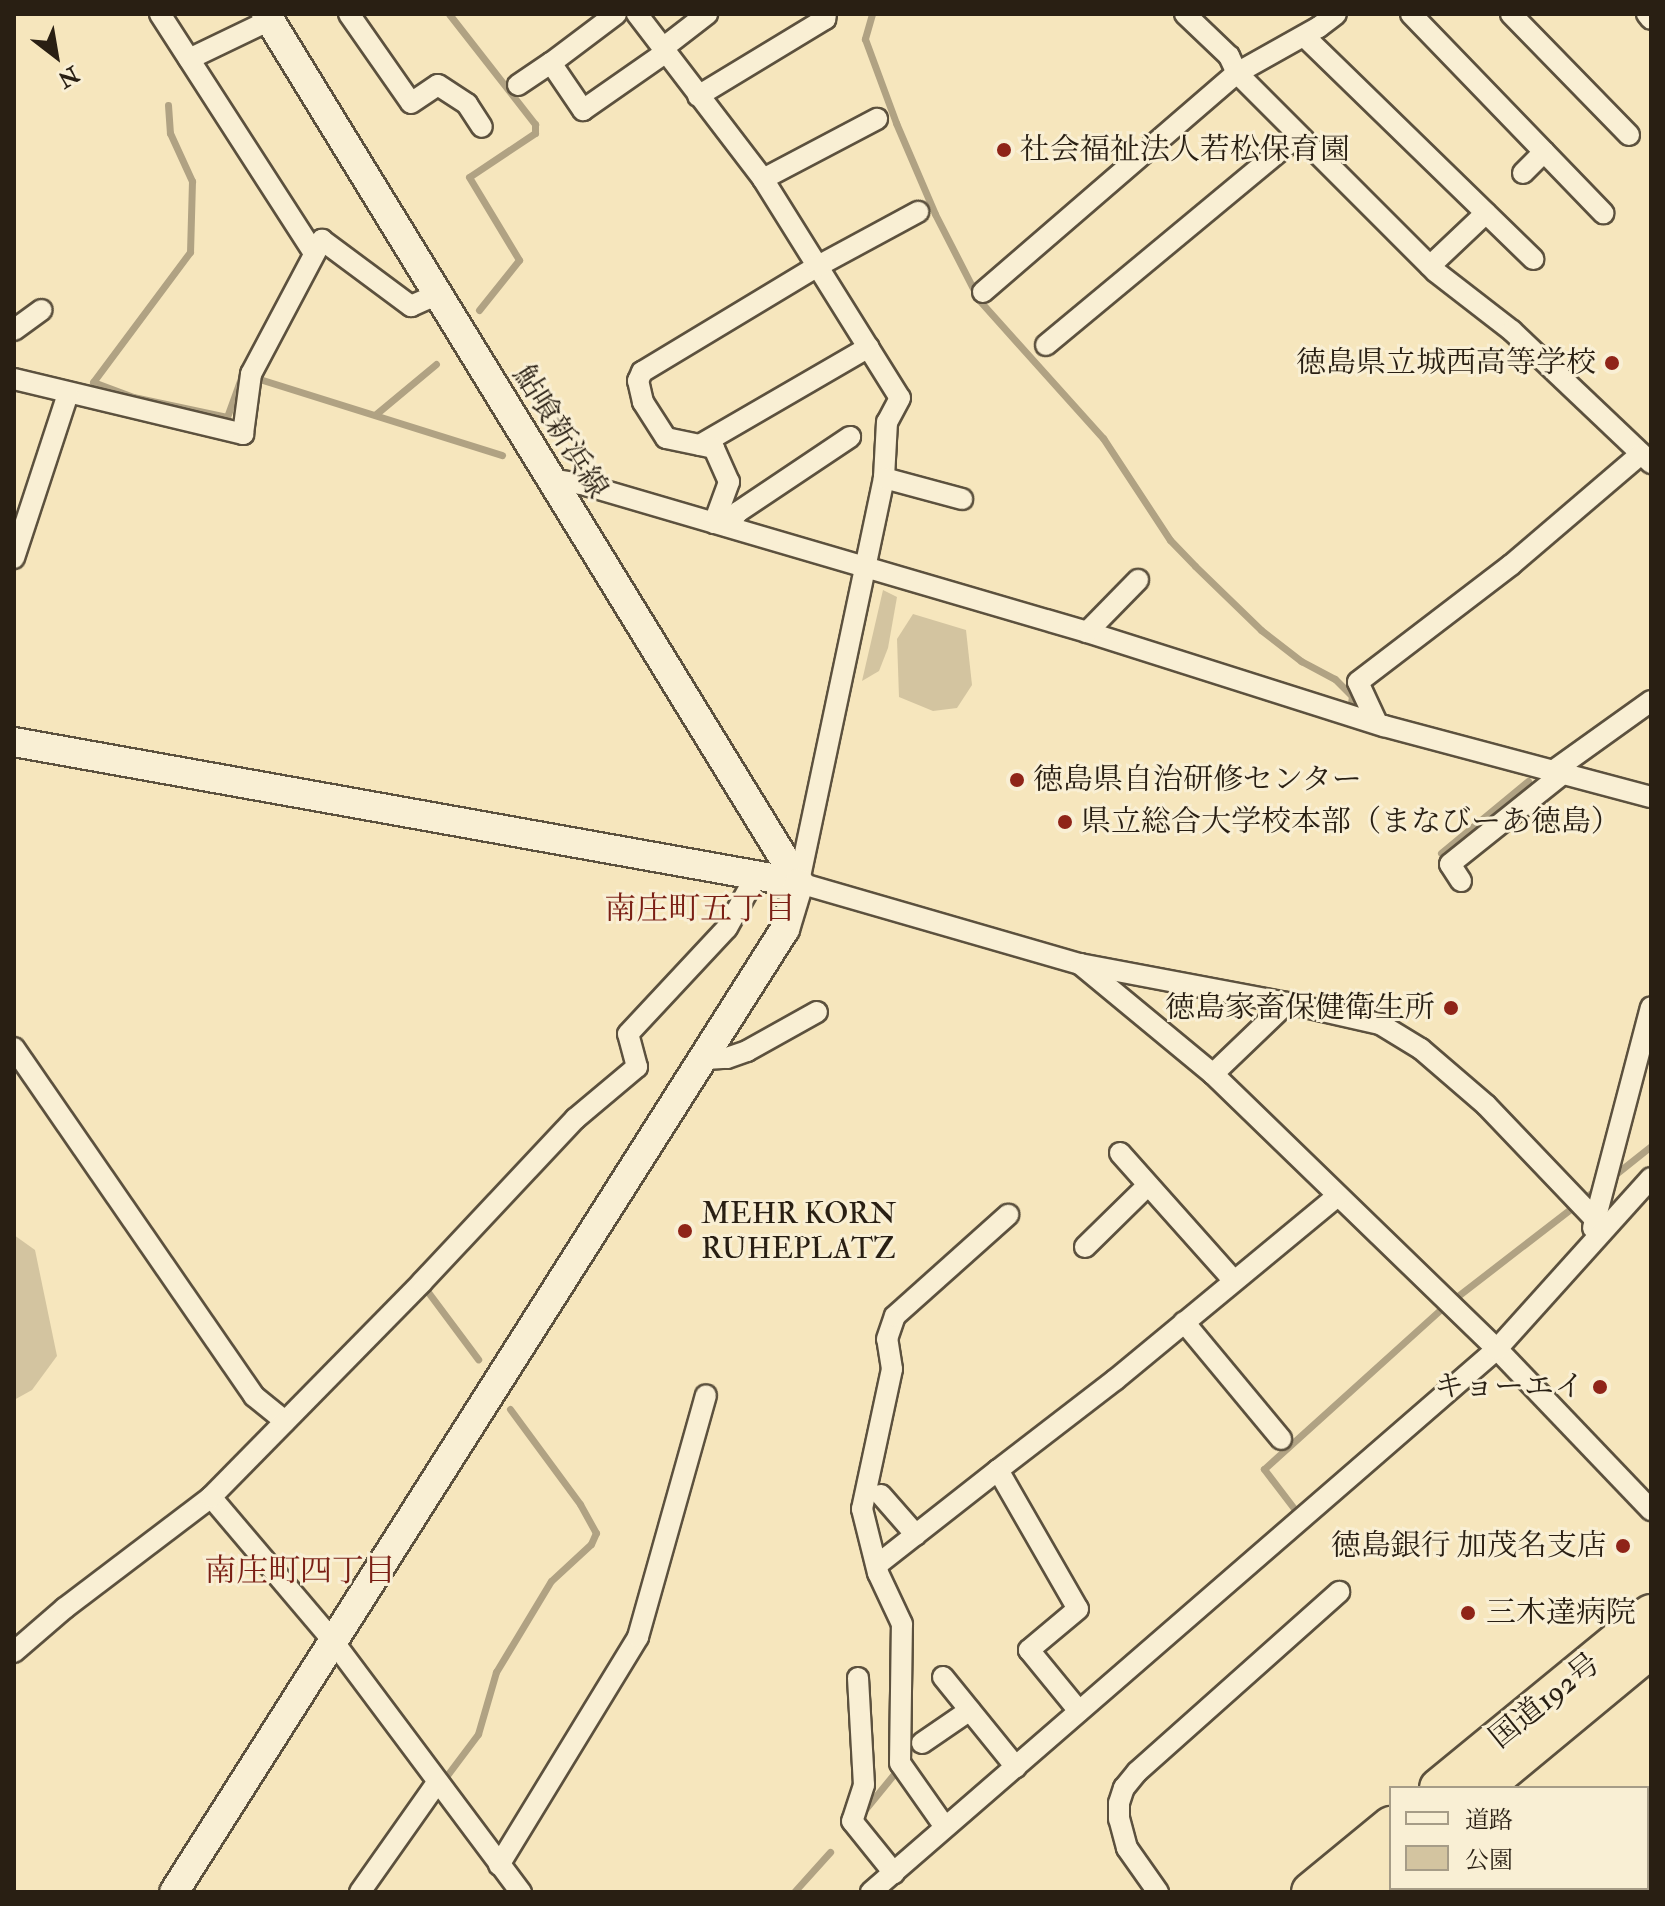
<!DOCTYPE html>
<html>
<head>
<meta charset="utf-8">
<style>
	body { margin:0 }
	#map { position:relative; width:1665px; height:1906px; overflow:hidden; background:#f6e6bd; font-family:"IM FELL Double Pica","Noto Serif JP",serif }
	div>[style] { position:absolute }
	.green>* { inset:0; background:#d3c4a0; transform-origin:0 0 }
	.stream>* { height:7px; margin:-3.5px; padding:0 3.5px; transform-origin:3.5px; border-radius:3.5px; background:#b0a283 }
	.roads { filter:drop-shadow(2px 0 #5c513e) drop-shadow(-2px 0 #5c513e) drop-shadow(0 2px #5c513e) drop-shadow(0 -2px #5c513e) }
	.street>* { height:20px; margin:-10px; padding:0 10px; transform-origin:10px; border-radius:10px; background:#f9efd4 }
	.secondary>* { height:28px; margin:-14px; padding:0 14px; transform-origin:14px; border-radius:14px; background:#f9efd4 }
	.highway>* { height:38px; margin:-19px; padding:0 19px; transform-origin:19px; border-radius:19px; background:#f6e6bd }
	.dots>* { width:22px; height:22px; translate:-50% -50%; box-sizing:border-box; border:4px solid #f9efd4; border-radius:50% }
	span { translate:-50% -50%; white-space:nowrap; text-align:center; line-height:1.15; -webkit-text-stroke:6px #f9efd4; paint-order:stroke }
	.poi-label { font-size:30px; color:#291f13 }
	.left { translate:0 -50%; text-align:left }
	.right { translate:-100% -50%; text-align:right }
	.street-label { font-size:30px; color:#291f13 }
	.neighbourhood-label { font-size:32px; color:#7a1f14 }
	.frame { position:absolute; inset:0; border:16px solid #291f13; pointer-events:none }
	.legend { position:absolute; left:1389px; top:1786px; width:260px; height:104px; box-sizing:border-box; background:#f9efd4; border:2px solid #a69c87; margin:0; padding:10px 14px; list-style:none; font-size:24px; color:#291f13 }
	.legend li { display:flex; align-items:center; gap:16px; height:40px }
	.legend b { width:40px; border:2px solid #a69c87 }
	.north { position:absolute; left:16px; top:16px; width:80px; height:80px; -webkit-text-stroke:6px #f9efd4; paint-order:stroke; rotate:149deg; font-size:22px; font-weight:700; line-height:32px; text-align:center; color:#291f13 }
	.north::after { content:''; display:block; margin:auto; width:28px; height:36px; background:#291f13; clip-path:polygon(50% 0,100% 100%,50% 72%,0 100%) }
</style>
</head>
<body>
<div id="map">
	<div class="green">
		<div style="clip-path:polygon(883px 590px,897px 597px,888px 648px,879px 671px,862px 681px)"></div>
		<div style="clip-path:polygon(913px 614px,966px 630px,972px 685px,957px 708px,933px 711px,899px 697px,897px 639px)"></div>
		<div style="clip-path:polygon(14px 1235px,35px 1250px,57px 1356px,32px 1390px,14px 1400px)"></div>
		<div style="left:1433px;top:1888px;width:126px;height:6px"></div>
	</div>
	<div class="stream">
		<div style="left:449px;top:14px;width:140px;rotate:52deg"></div>
		<div style="left:535px;top:124px;width:9px;rotate:90deg"></div>
		<div style="left:535px;top:133px;width:79px;rotate:146.3deg"></div>
		<div style="left:469px;top:177px;width:97px;rotate:58.9deg"></div>
		<div style="left:519px;top:260px;width:64px;rotate:128.7deg"></div>
		<div style="left:872px;top:14px;width:26px;rotate:106deg"></div>
		<div style="left:865px;top:39px;width:90px;rotate:69.7deg"></div>
		<div style="left:896px;top:123px;width:99px;rotate:66.8deg"></div>
		<div style="left:935px;top:214px;width:97px;rotate:62.9deg"></div>
		<div style="left:979px;top:300px;width:186px;rotate:48.1deg"></div>
		<div style="left:1103px;top:438px;width:122px;rotate:56.7deg"></div>
		<div style="left:1170px;top:540px;width:36px;rotate:46deg"></div>
		<div style="left:1195px;top:566px;width:92px;rotate:44.1deg"></div>
		<div style="left:1261px;top:630px;width:51px;rotate:37.8deg"></div>
		<div style="left:1301px;top:661px;width:38px;rotate:28deg"></div>
		<div style="left:1335px;top:679px;width:24px;rotate:45deg"></div>
		<div style="left:1352px;top:696px;width:7px;rotate:98deg"></div>
		<div style="left:168px;top:105px;width:28px;rotate:86deg"></div>
		<div style="left:170px;top:133px;width:53px;rotate:65.4deg"></div>
		<div style="left:192px;top:181px;width:71px;rotate:91.6deg"></div>
		<div style="left:190px;top:252px;width:162px;rotate:126.7deg"></div>
		<div style="left:93px;top:382px;width:43px;rotate:20.6deg"></div>
		<div style="left:133px;top:397px;width:96px;rotate:12deg"></div>
		<div style="left:227px;top:417px;width:45px;rotate:-70.3deg"></div>
		<div style="left:253px;top:377px;width:261px;rotate:17.4deg"></div>
		<div style="left:376px;top:414px;width:78px;rotate:-39.8deg"></div>
		<div style="left:1441px;top:853px;width:113px;rotate:-39.6deg"></div>
		<div style="left:1612px;top:1177px;width:50px;rotate:-38.5deg"></div>
		<div style="left:425px;top:1288px;width:89px;rotate:53.3deg"></div>
		<div style="left:1299px;top:1515px;width:58px;rotate:-127.3deg"></div>
		<div style="left:1264px;top:1469px;width:239px;rotate:-42.1deg"></div>
		<div style="left:1441px;top:1309px;width:200px;rotate:-37.7deg"></div>
		<div style="left:448px;top:1774px;width:50px;rotate:-53.1deg"></div>
		<div style="left:478px;top:1734px;width:65px;rotate:-73.8deg"></div>
		<div style="left:496px;top:1672px;width:106px;rotate:-58.9deg"></div>
		<div style="left:551px;top:1581px;width:54px;rotate:-42.8deg"></div>
		<div style="left:591px;top:1544px;width:12px;rotate:-66deg"></div>
		<div style="left:596px;top:1533px;width:33px;rotate:-119deg"></div>
		<div style="left:580px;top:1504px;width:118px;rotate:-126.4deg"></div>
		<div style="left:862px;top:1813px;width:57px;rotate:-50.7deg"></div>
		<div style="left:794px;top:1892px;width:54px;rotate:-48deg"></div>
	</div>
	<div class="roads">
		<div class="street">
			<div style="left:160px;top:14px;width:284px;rotate:57.2deg"></div>
			<div style="left:349px;top:14px;width:108px;rotate:55.1deg"></div>
			<div style="left:411px;top:103px;width:32px;rotate:-34deg"></div>
			<div style="left:438px;top:85px;width:35px;rotate:33deg"></div>
			<div style="left:467px;top:104px;width:27px;rotate:57deg"></div>
			<div style="left:616px;top:14px;width:81px;rotate:143deg"></div>
			<div style="left:551px;top:63px;width:57px;rotate:55.8deg"></div>
			<div style="left:583px;top:110px;width:101px;rotate:-34.9deg"></div>
			<div style="left:637px;top:14px;width:208px;rotate:52.6deg"></div>
			<div style="left:763px;top:179px;width:258px;rotate:58deg"></div>
			<div style="left:900px;top:398px;width:27px;rotate:118deg"></div>
			<div style="left:887px;top:422px;width:56px;rotate:93.1deg"></div>
			<div style="left:884px;top:478px;width:414px;rotate:101.9deg"></div>
			<div style="left:799px;top:883px;width:292px;rotate:16.1deg"></div>
			<div style="left:1080px;top:964px;width:211px;rotate:10.7deg"></div>
			<div style="left:1185px;top:14px;width:61px;rotate:43.7deg"></div>
			<div style="left:1229px;top:56px;width:19px;rotate:65deg"></div>
			<div style="left:1237px;top:73px;width:281px;rotate:45deg"></div>
			<div style="left:1436px;top:272px;width:96px;rotate:37.8deg"></div>
			<div style="left:1512px;top:331px;width:192px;rotate:43.5deg"></div>
			<div style="left:1411px;top:14px;width:277px;rotate:46deg"></div>
			<div style="left:1511px;top:14px;width:169px;rotate:45.7deg"></div>
			<div style="left:1647px;top:14px;width:6px;rotate:51deg"></div>
			<div style="left:1304px;top:36px;width:320px;rotate:44.2deg"></div>
			<div style="left:663px;top:48px;width:56px;rotate:-37.7deg"></div>
			<div style="left:189px;top:59px;width:90px;rotate:-25.7deg"></div>
			<div style="left:518px;top:85px;width:40px;rotate:-34deg"></div>
			<div style="left:698px;top:96px;width:149px;rotate:-31.2deg"></div>
			<div style="left:825px;top:19px;width:5px;rotate:-79deg"></div>
			<div style="left:1523px;top:173px;width:30px;rotate:-45deg"></div>
			<div style="left:763px;top:179px;width:129px;rotate:-27.8deg"></div>
			<div style="left:1430px;top:266px;width:77px;rotate:-43.4deg"></div>
			<div style="left:983px;top:292px;width:335px;rotate:-40.8deg"></div>
			<div style="left:1237px;top:73px;width:94px;rotate:-29.3deg"></div>
			<div style="left:1319px;top:27px;width:21px;rotate:-37deg"></div>
			<div style="left:14px;top:330px;width:34px;rotate:-36deg"></div>
			<div style="left:1046px;top:345px;width:327px;rotate:-39.7deg"></div>
			<div style="left:14px;top:379px;width:236px;rotate:13.5deg"></div>
			<div style="left:243px;top:434px;width:61px;rotate:-82.4deg"></div>
			<div style="left:251px;top:374px;width:152px;rotate:-62.1deg"></div>
			<div style="left:322px;top:240px;width:111px;rotate:36.6deg"></div>
			<div style="left:411px;top:306px;width:27px;rotate:-24deg"></div>
			<div style="left:700px;top:445px;width:195px;rotate:-30.1deg"></div>
			<div style="left:884px;top:478px;width:81px;rotate:15.1deg"></div>
			<div style="left:549px;top:479px;width:36px;rotate:9deg"></div>
			<div style="left:585px;top:485px;width:523px;rotate:16.32deg"></div>
			<div style="left:1087px;top:632px;width:312px;rotate:17.6deg"></div>
			<div style="left:1384px;top:726px;width:276px;rotate:14.9deg"></div>
			<div style="left:714px;top:523px;width:44px;rotate:-69.9deg"></div>
			<div style="left:729px;top:482px;width:37px;rotate:-114deg"></div>
			<div style="left:714px;top:448px;width:49px;rotate:-168.2deg"></div>
			<div style="left:666px;top:438px;width:43px;rotate:-122.6deg"></div>
			<div style="left:643px;top:402px;width:22px;rotate:-103deg"></div>
			<div style="left:638px;top:381px;width:10px;rotate:-66deg"></div>
			<div style="left:642px;top:372px;width:205px;rotate:-31.1deg"></div>
			<div style="left:818px;top:266px;width:114px;rotate:-28.4deg"></div>
			<div style="left:727px;top:526px;width:18px;rotate:-52deg"></div>
			<div style="left:738px;top:512px;width:135px;rotate:-33.8deg"></div>
			<div style="left:14px;top:558px;width:173px;rotate:-71.8deg"></div>
			<div style="left:1087px;top:632px;width:73px;rotate:-45.6deg"></div>
			<div style="left:1377px;top:723px;width:45px;rotate:-114.9deg"></div>
			<div style="left:1358px;top:682px;width:193px;rotate:-37.4deg"></div>
			<div style="left:1511px;top:565px;width:171px;rotate:-40.5deg"></div>
			<div style="left:1556px;top:769px;width:117px;rotate:-35.6deg"></div>
			<div style="left:1461px;top:881px;width:20px;rotate:-123deg"></div>
			<div style="left:1450px;top:864px;width:147px;rotate:-38.7deg"></div>
			<div style="left:1080px;top:964px;width:173px;rotate:39.6deg"></div>
			<div style="left:1213px;top:1074px;width:395px;rotate:44.1deg"></div>
			<div style="left:1497px;top:1349px;width:223px;rotate:46.3deg"></div>
			<div style="left:14px;top:1048px;width:423px;rotate:55.4deg"></div>
			<div style="left:254px;top:1396px;width:40px;rotate:39deg"></div>
			<div style="left:705px;top:1059px;width:22px;rotate:-3deg"></div>
			<div style="left:727px;top:1058px;width:21px;rotate:-19deg"></div>
			<div style="left:747px;top:1051px;width:80px;rotate:-29.1deg"></div>
			<div style="left:1213px;top:1074px;width:103px;rotate:-43.8deg"></div>
			<div style="left:1287px;top:1003px;width:95px;rotate:12.7deg"></div>
			<div style="left:1380px;top:1024px;width:48px;rotate:31.4deg"></div>
			<div style="left:1421px;top:1049px;width:86px;rotate:40.7deg"></div>
			<div style="left:1486px;top:1105px;width:158px;rotate:46.3deg"></div>
			<div style="left:1120px;top:1153px;width:171px;rotate:48.3deg"></div>
			<div style="left:1593px;top:1228px;width:228px;rotate:-75.3deg"></div>
			<div style="left:1085px;top:1247px;width:88px;rotate:-44.5deg"></div>
			<div style="left:1184px;top:1322px;width:152px;rotate:50.3deg"></div>
			<div style="left:998px;top:1470px;width:148px;rotate:-37.6deg"></div>
			<div style="left:1115px;top:1380px;width:287px;rotate:-39.6deg"></div>
			<div style="left:881px;top:1495px;width:53px;rotate:48.8deg"></div>
			<div style="left:211px;top:1497px;width:189px;rotate:49.7deg"></div>
			<div style="left:333px;top:1641px;width:314px;rotate:53.2deg"></div>
			<div style="left:877px;top:1565px;width:154px;rotate:-38.1deg"></div>
			<div style="left:998px;top:1470px;width:160px;rotate:60.1deg"></div>
			<div style="left:1078px;top:1609px;width:64px;rotate:140.1deg"></div>
			<div style="left:1029px;top:1650px;width:79px;rotate:50.7deg"></div>
			<div style="left:14px;top:1652px;width:67px;rotate:-40.8deg"></div>
			<div style="left:65px;top:1608px;width:183px;rotate:-37.2deg"></div>
			<div style="left:211px;top:1497px;width:301px;rotate:-45.5deg"></div>
			<div style="left:422px;top:1282px;width:224px;rotate:-46.8deg"></div>
			<div style="left:575px;top:1119px;width:81px;rotate:-40deg"></div>
			<div style="left:637px;top:1067px;width:34px;rotate:-105deg"></div>
			<div style="left:628px;top:1034px;width:145px;rotate:-47deg"></div>
			<div style="left:727px;top:928px;width:60px;rotate:-60.9deg"></div>
			<div style="left:943px;top:1677px;width:116px;rotate:51deg"></div>
			<div style="left:858px;top:1678px;width:107px;rotate:86.8deg"></div>
			<div style="left:864px;top:1785px;width:38px;rotate:108deg"></div>
			<div style="left:852px;top:1821px;width:67px;rotate:51.1deg"></div>
			<div style="left:922px;top:1743px;width:58px;rotate:-34.5deg"></div>
			<div style="left:945px;top:1827px;width:78px;rotate:-125.1deg"></div>
			<div style="left:900px;top:1763px;width:139px;rotate:-89.2deg"></div>
			<div style="left:902px;top:1624px;width:56px;rotate:-115.2deg"></div>
			<div style="left:878px;top:1573px;width:66px;rotate:-104deg"></div>
			<div style="left:862px;top:1509px;width:143px;rotate:-77.9deg"></div>
			<div style="left:892px;top:1369px;width:30px;rotate:-99deg"></div>
			<div style="left:887px;top:1339px;width:24px;rotate:-71deg"></div>
			<div style="left:895px;top:1316px;width:152px;rotate:-41.8deg"></div>
			<div style="left:499px;top:1865px;width:267px;rotate:-58.6deg"></div>
			<div style="left:638px;top:1637px;width:251px;rotate:-74.3deg"></div>
			<div style="left:360px;top:1892px;width:133px;rotate:-54.8deg"></div>
			<div style="left:871px;top:1892px;width:829px;rotate:-40.94deg"></div>
			<div style="left:1497px;top:1349px;width:230px;rotate:-48deg"></div>
			<div style="left:1158px;top:1892px;width:54px;rotate:-125.2deg"></div>
			<div style="left:1127px;top:1848px;width:30px;rotate:-105deg"></div>
			<div style="left:1119px;top:1819px;width:16px;rotate:-90deg"></div>
			<div style="left:1119px;top:1803px;width:16px;rotate:-72deg"></div>
			<div style="left:1124px;top:1788px;width:21px;rotate:-51deg"></div>
			<div style="left:1137px;top:1772px;width:271px;rotate:-41.7deg"></div>
		</div>
		<div class="secondary">
			<div style="left:266px;top:14px;width:1019px;rotate:58.48deg"></div>
			<div style="left:14px;top:742px;width:798px;rotate:10.18deg"></div>
			<div style="left:799px;top:883px;width:48px;rotate:106.9deg"></div>
			<div style="left:785px;top:929px;width:1140px;rotate:122.39deg"></div>
		</div>
		<div class="highway">
			<div style="left:1439px;top:1788px;width:274px;rotate:-39.4deg"></div>
			<div style="left:1482px;top:1788px;width:219px;rotate:-39.6deg"></div>
			<div style="left:1311px;top:1892px;width:104px;rotate:-39.5deg"></div>
			<div style="left:1357px;top:1892px;width:44px;rotate:-39.5deg"></div>
		</div>
	</div>
	<div class="dots">
		<div style="left:1004px;top:150px;background:#8f2418"></div>
		<div style="left:1612px;top:363px;background:#8f2418"></div>
		<div style="left:1017px;top:780px;background:#8f2418"></div>
		<div style="left:1065px;top:822px;background:#8f2418"></div>
		<div style="left:1451px;top:1008px;background:#8f2418"></div>
		<div style="left:685px;top:1231px;background:#8f2418"></div>
		<div style="left:1600px;top:1387px;background:#8f2418"></div>
		<div style="left:1623px;top:1546px;background:#8f2418"></div>
		<div style="left:1468px;top:1613px;background:#8f2418"></div>
	</div>
	<div class="poi-label">
		<span class="left" style="left:1020px;top:150px">社会福祉法人若松保育園</span>
		<span class="right" style="left:1596px;top:363px">徳島県立城西高等学校</span>
		<span class="left" style="left:1033px;top:780px">徳島県自治研修センター</span>
		<span class="left" style="left:1081px;top:822px">県立総合大学校本部（まなびーあ徳島）</span>
		<span class="right" style="left:1435px;top:1008px">徳島家畜保健衛生所</span>
		<span class="left" style="left:701px;top:1231px">MEHR KORN<br>RUHEPLATZ</span>
		<span class="right" style="left:1584px;top:1387px">キョーエイ</span>
		<span class="right" style="left:1607px;top:1546px">徳島銀行 加茂名支店</span>
		<span class="left" style="left:1486px;top:1613px">三木達病院</span>
	</div>
	<div class="street-label">
		<span style="left:560px;top:432px;rotate:58deg">鮎喰新浜線</span>
		<span style="left:1545px;top:1701px;rotate:-39deg">国道192号</span>
	</div>
	<div class="neighbourhood-label">
		<span style="left:700px;top:909px">南庄町五丁目</span>
		<span style="left:300px;top:1571px">南庄町四丁目</span>
	</div>
	<div class="frame"></div>
	<ul class="legend">
	<li><b style="height:10px;background:#f9efd4"></b>道路</li>
	<li><b style="height:22px;background:#d3c4a0"></b>公園</li>
	</ul>
	<div class="north">N</div>
</div>
</body>
</html>
